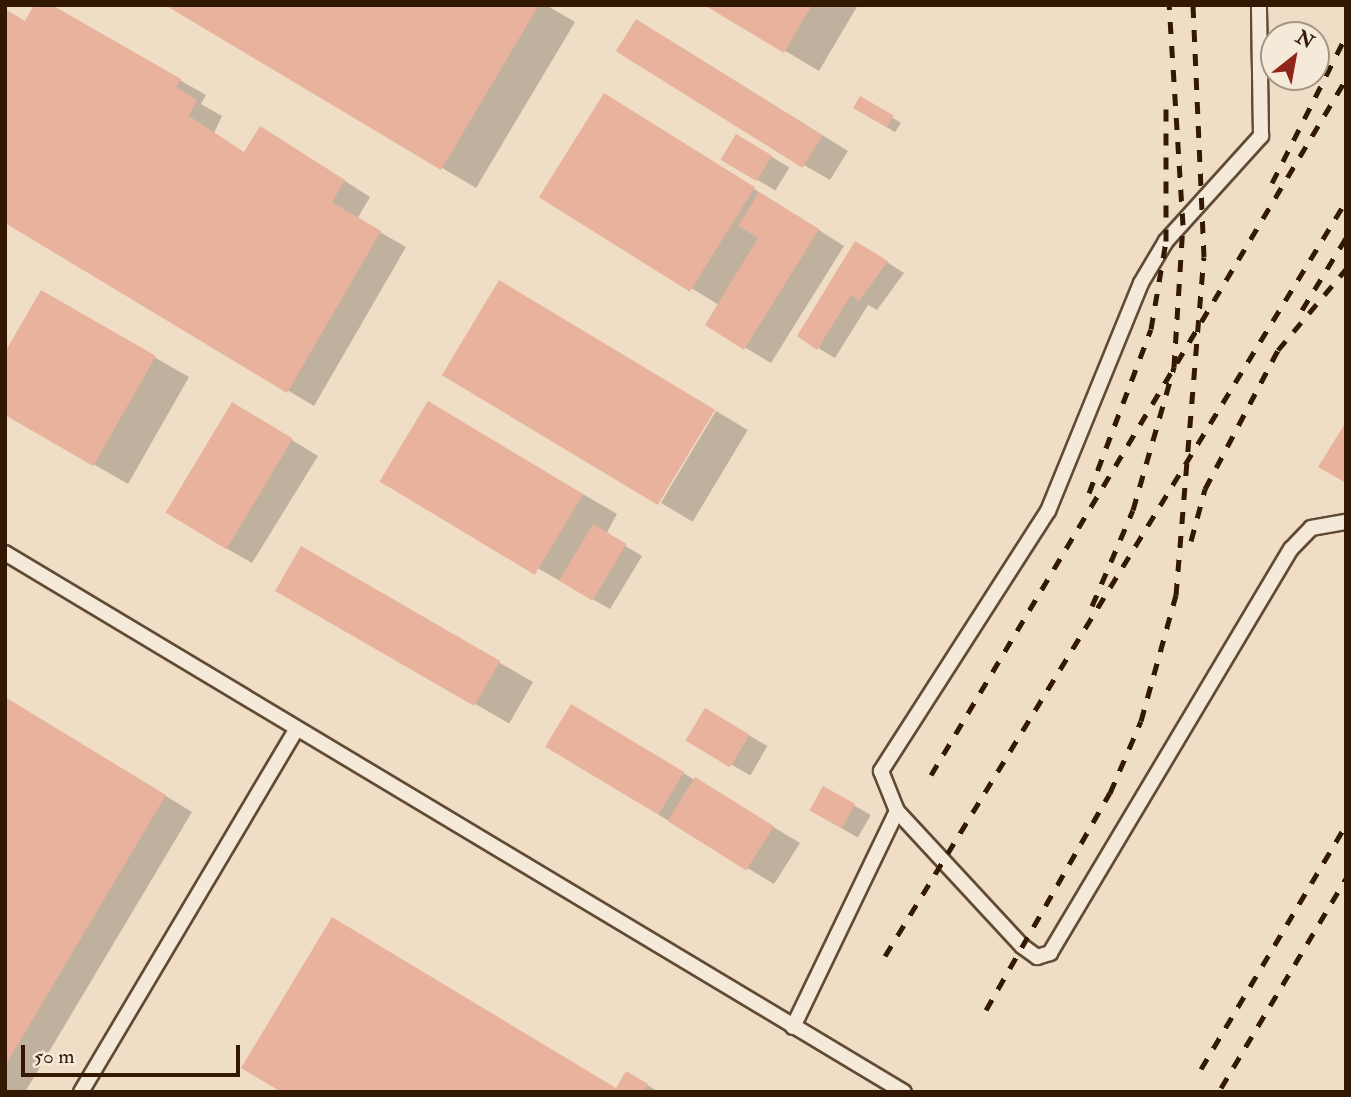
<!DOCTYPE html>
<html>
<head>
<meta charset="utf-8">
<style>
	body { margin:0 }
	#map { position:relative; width:1351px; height:1097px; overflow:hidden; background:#efdec5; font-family:"IM FELL Double Pica",serif }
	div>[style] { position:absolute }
	.shadow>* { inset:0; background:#0003; transform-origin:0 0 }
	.building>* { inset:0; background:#e8b29d; transform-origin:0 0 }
	.roads { filter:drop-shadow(2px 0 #624a34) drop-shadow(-2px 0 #624a34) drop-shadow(0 2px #624a34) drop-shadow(0 -2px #624a34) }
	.service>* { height:14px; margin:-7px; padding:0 7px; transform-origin:7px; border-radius:7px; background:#f5ead9 }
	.rail>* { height:5px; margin-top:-2.5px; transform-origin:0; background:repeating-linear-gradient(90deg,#331904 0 12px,transparent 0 24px) }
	span { translate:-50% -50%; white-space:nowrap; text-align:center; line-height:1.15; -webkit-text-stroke:5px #f5ead9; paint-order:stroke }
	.frame { position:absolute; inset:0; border:7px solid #331904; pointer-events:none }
	.north { position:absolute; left:1260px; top:21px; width:70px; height:70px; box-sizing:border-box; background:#f5ead9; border:2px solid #a79684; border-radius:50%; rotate:31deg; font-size:19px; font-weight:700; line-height:28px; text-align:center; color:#331904 }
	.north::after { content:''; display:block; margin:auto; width:24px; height:32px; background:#8f2418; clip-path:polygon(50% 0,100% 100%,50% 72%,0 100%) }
	.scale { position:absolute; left:21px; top:1045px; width:219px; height:32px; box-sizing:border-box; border:4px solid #331904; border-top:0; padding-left:9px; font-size:21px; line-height:24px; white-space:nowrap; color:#331904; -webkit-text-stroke:5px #f5ead9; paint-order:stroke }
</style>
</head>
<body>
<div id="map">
	<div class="shadow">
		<div style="clip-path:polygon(48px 5px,206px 95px,201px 104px,222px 116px,214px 133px,245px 153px,286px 143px,370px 197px,357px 219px,406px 247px,314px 406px,5px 221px,26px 23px)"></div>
		<div style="clip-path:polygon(169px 5px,546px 5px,575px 22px,476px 188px)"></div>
		<div style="clip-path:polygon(708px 5px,858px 5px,819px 71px)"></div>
		<div style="clip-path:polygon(663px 36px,848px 151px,830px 180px,804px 165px)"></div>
		<div style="left:861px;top:98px;width:47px;height:11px;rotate:32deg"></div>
		<div style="clip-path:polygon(638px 115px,844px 246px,771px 363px,707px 325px,719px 305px,542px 197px)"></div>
		<div style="left:737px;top:136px;width:61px;height:27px;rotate:31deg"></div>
		<div style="clip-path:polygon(873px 253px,904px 273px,877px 310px,868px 305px,835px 358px,818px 348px)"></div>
		<div style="clip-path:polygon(42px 293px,189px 377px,128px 484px,5px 413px)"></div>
		<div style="clip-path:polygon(428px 403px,617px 514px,606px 534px,642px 556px,610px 609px,383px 481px)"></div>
		<div style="left:716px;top:411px;width:37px;height:107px;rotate:31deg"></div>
		<div style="clip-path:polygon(258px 419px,318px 456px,252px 563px,226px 548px)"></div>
		<div style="left:301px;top:548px;width:268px;height:48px;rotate:30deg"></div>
		<div style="clip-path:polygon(5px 698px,192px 812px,25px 1092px,5px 1092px)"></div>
		<div style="left:705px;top:710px;width:72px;height:34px;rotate:30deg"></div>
		<div style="clip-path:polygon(598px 722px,800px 843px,774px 884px,659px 815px)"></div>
		<div style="left:824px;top:788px;width:54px;height:26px;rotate:30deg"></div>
		<div style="clip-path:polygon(627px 1073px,659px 1092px,284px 1092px,617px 1089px)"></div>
	</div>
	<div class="building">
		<div style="clip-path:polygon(34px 5px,52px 5px,181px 79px,176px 87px,197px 100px,189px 116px,244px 152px,260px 126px,345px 180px,332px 202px,381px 231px,287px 393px,5px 223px,5px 9px,25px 21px)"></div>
		<div style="clip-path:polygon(165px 5px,539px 5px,441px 170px)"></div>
		<div style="clip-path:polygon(704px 5px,812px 5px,784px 53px)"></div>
		<div style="left:636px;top:19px;width:220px;height:38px;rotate:32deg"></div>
		<div style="left:604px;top:93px;width:178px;height:123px;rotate:32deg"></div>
		<div style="left:860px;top:96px;width:39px;height:14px;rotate:30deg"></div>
		<div style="left:736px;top:134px;width:42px;height:30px;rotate:31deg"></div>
		<div style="clip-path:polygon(759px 192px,819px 229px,744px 350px,705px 325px,758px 238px,738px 226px)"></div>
		<div style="clip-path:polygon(855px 241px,888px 261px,859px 301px,851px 295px,817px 350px,797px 336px)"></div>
		<div style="left:499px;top:280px;width:252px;height:111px;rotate:31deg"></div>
		<div style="clip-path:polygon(41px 290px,156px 356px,93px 466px,5px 415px,5px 352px)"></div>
		<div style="left:428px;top:401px;width:181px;height:94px;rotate:31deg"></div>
		<div style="left:232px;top:402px;width:71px;height:129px;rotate:31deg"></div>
		<div style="clip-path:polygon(1346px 422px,1346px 483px,1318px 467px)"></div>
		<div style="left:593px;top:524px;width:39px;height:66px;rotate:31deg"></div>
		<div style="left:301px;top:546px;width:230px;height:52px;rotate:30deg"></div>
		<div style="clip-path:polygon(5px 697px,166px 795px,5px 1066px)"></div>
		<div style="left:571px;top:704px;width:132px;height:50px;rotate:31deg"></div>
		<div style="left:705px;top:708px;width:52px;height:38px;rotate:31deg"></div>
		<div style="left:695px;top:777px;width:93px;height:52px;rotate:32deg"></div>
		<div style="left:823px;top:786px;width:37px;height:28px;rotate:29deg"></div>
		<div style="clip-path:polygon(332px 917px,616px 1088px,626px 1071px,648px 1084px,644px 1092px,281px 1092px,241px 1068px)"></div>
	</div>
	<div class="roads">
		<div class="service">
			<div style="left:5px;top:553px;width:1048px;rotate:30.95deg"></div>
			<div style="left:897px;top:811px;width:184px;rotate:47.2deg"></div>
			<div style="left:1022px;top:946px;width:19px;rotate:36deg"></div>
			<div style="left:1037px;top:957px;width:14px;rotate:-17deg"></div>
			<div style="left:1050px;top:953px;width:470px;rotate:-59.2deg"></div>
			<div style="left:1291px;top:549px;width:29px;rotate:-46deg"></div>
			<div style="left:1311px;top:528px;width:36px;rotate:-10deg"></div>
			<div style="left:793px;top:1027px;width:240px;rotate:-64.3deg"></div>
			<div style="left:897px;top:811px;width:43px;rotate:-111.8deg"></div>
			<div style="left:881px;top:771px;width:309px;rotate:-57.3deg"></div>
			<div style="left:1048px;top:511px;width:246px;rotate:-67.8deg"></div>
			<div style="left:1141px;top:283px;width:49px;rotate:-59.2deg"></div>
			<div style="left:1166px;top:241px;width:142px;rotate:-47.9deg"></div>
			<div style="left:1261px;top:136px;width:131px;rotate:-90.9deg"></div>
			<div style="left:81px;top:1092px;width:421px;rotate:-59.3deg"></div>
		</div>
	</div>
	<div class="rail">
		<div style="left:1272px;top:183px;width:165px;rotate:-63.3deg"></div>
		<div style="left:1302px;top:310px;width:84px;rotate:-58.6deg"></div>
		<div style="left:1089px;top:493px;width:175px;rotate:-69.3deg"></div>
		<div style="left:1151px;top:329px;width:89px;rotate:-80.3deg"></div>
		<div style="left:1166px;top:241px;width:134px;rotate:-90deg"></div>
		<div style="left:1191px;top:541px;width:54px;rotate:-74.9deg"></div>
		<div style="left:1205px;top:489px;width:157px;rotate:-62.3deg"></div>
		<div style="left:1278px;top:350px;width:106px;rotate:-50deg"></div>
		<div style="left:1092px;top:606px;width:104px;rotate:-66.9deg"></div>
		<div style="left:1133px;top:510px;width:149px;rotate:-74deg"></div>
		<div style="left:1174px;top:367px;width:142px;rotate:-86.4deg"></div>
		<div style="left:1183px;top:225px;width:220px;rotate:-93.6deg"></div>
		<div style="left:931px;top:775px;width:810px;rotate:-59.19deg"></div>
		<div style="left:885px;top:956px;width:885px;rotate:-58.59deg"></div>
		<div style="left:986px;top:1010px;width:250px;rotate:-60.3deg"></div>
		<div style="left:1110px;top:793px;width:78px;rotate:-66.7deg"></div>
		<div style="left:1141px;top:721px;width:131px;rotate:-74.5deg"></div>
		<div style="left:1176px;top:595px;width:339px;rotate:-85.3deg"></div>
		<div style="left:1204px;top:257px;width:252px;rotate:-92.5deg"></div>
		<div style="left:1201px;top:1069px;width:284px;rotate:-59.3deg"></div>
		<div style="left:1221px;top:1088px;width:244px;rotate:-59.2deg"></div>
	</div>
	<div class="frame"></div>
	<div class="north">N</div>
	<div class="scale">50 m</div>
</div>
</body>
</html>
